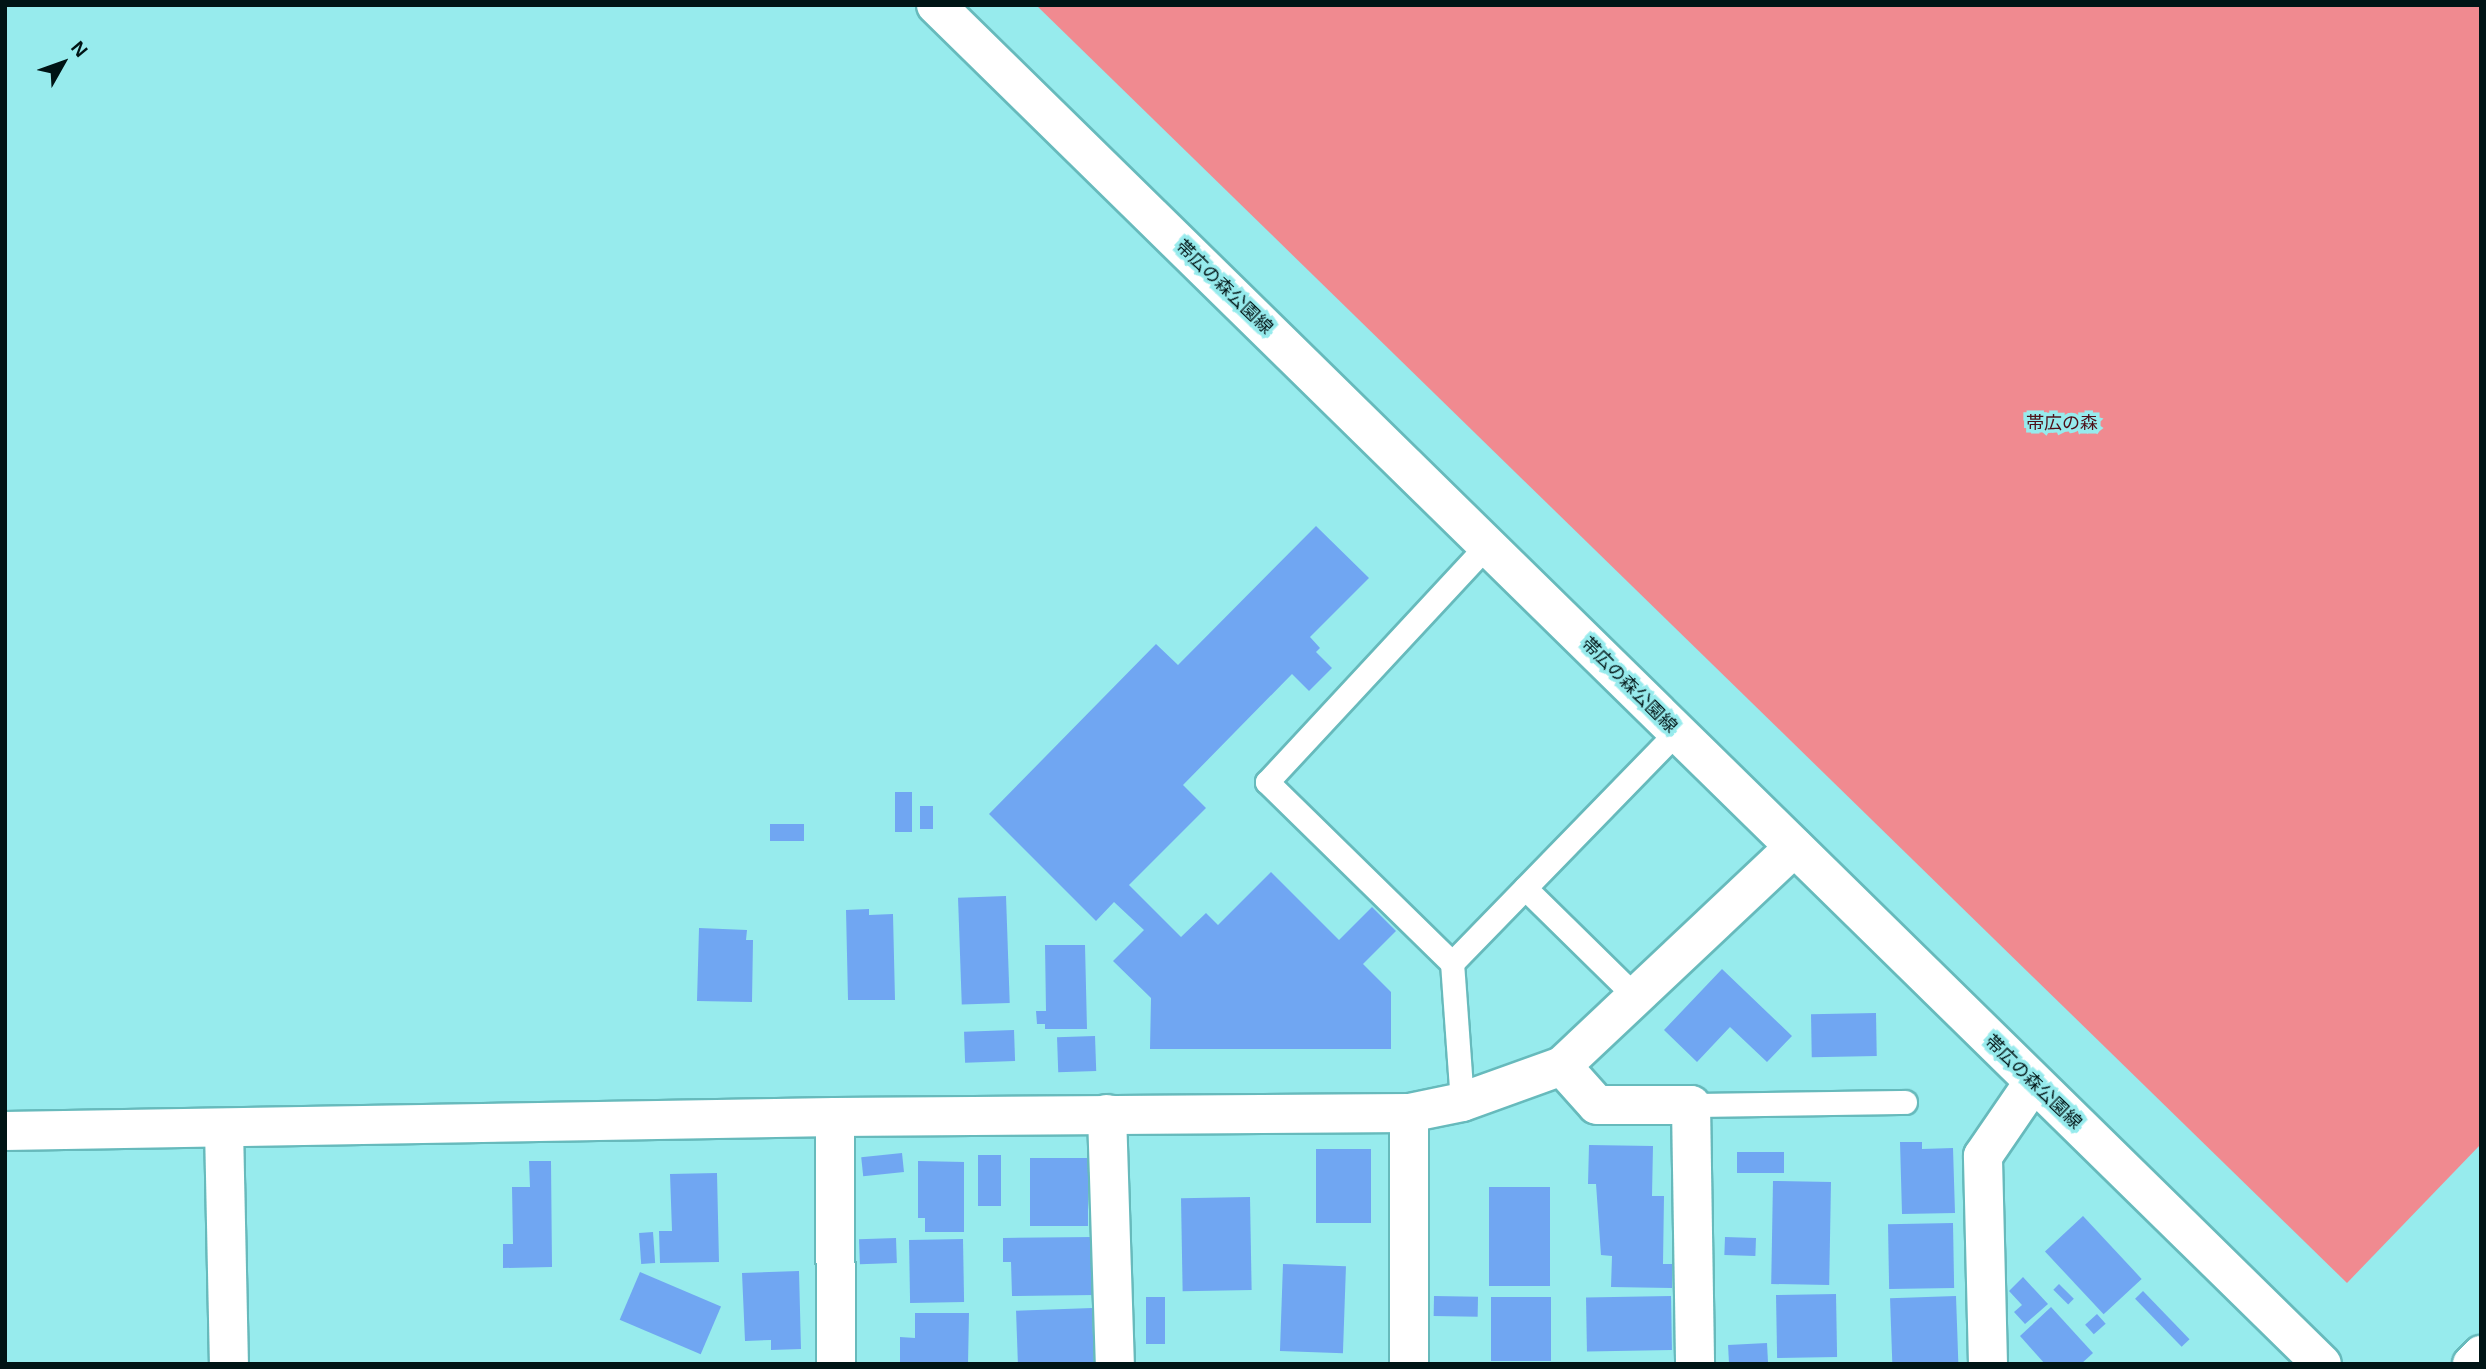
<!DOCTYPE html>
<html>
<head>
<meta charset="utf-8">
<style>
	body { margin:0 }
	#map { position:relative; width:2486px; height:1369px; overflow:hidden; background:#97ebed; font-family:Arial,"Noto Sans JP",sans-serif }
	div>[style] { position:absolute }
	.forest>* { inset:0; background:#f08a90 }
	.building>* { inset:0; background:#70a6f2; transform-origin:0 0 }
	.roads { filter:drop-shadow(2px 0 #67babc) drop-shadow(-2px 0 #67babc) drop-shadow(0 2px #67babc) drop-shadow(0 -2px #67babc) }
	.service>* { height:23px; margin:-11.5px; padding:0 11.5px; transform-origin:11.5px; border-radius:11.5px; background:#fff }
	.minor>* { height:38px; margin:-19px; padding:0 19px; transform-origin:19px; border-radius:19px; background:#fff }
	.secondary>* { height:38px; margin:-19px; padding:0 19px; transform-origin:19px; border-radius:19px; background:#fff }
	span { translate:-50% -50%; white-space:nowrap; text-align:center; line-height:1.15; -webkit-text-stroke:7px #97ebed; paint-order:stroke }
	.street-label { font-size:18px; color:#001415 }
	.park-label { font-size:18px; color:#4e0f18 }
	.frame { position:absolute; inset:0; border:7px solid #001415; pointer-events:none }
	.north { position:absolute; left:28px; top:28px; width:70px; height:70px; -webkit-text-stroke:5px #97ebed; paint-order:stroke; rotate:50deg; font-size:19px; font-weight:700; line-height:28px; text-align:center; color:#001415 }
	.north::after { content:''; display:block; margin:auto; width:24px; height:32px; background:#001415; clip-path:polygon(50% 0,100% 100%,50% 72%,0 100%) }
</style>
</head>
<body>
<div id="map">
	<div class="forest">
		<div style="clip-path:polygon(1036px 5px,2481px 5px,2481px 1144px,2347px 1283px)"></div>
	</div>
	<div class="building">
		<div style="clip-path:polygon(1316px 526px,1369px 578px,1310px 637px,1320px 648px,1316px 652px,1332px 668px,1309px 691px,1292px 674px,1183px 785px,1206px 808px,1129px 885px,1181px 937px,1206px 913px,1218px 925px,1271px 872px,1339px 940px,1372px 907px,1396px 931px,1363px 964px,1391px 992px,1391px 1049px,1150px 1049px,1151px 998px,1113px 961px,1144px 930px,1114px 902px,1096px 921px,989px 814px,1156px 644px,1178px 665px)"></div>
		<div style="left:895px;top:792px;width:17px;height:40px"></div>
		<div style="left:920px;top:806px;width:13px;height:23px"></div>
		<div style="left:770px;top:824px;width:34px;height:17px"></div>
		<div style="left:1006px;top:896px;width:107px;height:48px;rotate:88deg"></div>
		<div style="clip-path:polygon(869px 909px,869px 915px,893px 914px,895px 1000px,848px 1000px,846px 910px)"></div>
		<div style="clip-path:polygon(699px 928px,747px 930px,746px 940px,753px 940px,752px 1002px,697px 1001px)"></div>
		<div style="clip-path:polygon(1045px 945px,1085px 945px,1087px 1029px,1045px 1029px,1045px 1024px,1037px 1024px,1036px 1011px,1046px 1011px)"></div>
		<div style="clip-path:polygon(1722px 969px,1792px 1036px,1767px 1062px,1730px 1027px,1697px 1062px,1664px 1030px)"></div>
		<div style="left:1876px;top:1013px;width:43px;height:65px;rotate:89deg"></div>
		<div style="left:1014px;top:1030px;width:31px;height:50px;rotate:88deg"></div>
		<div style="left:1095px;top:1036px;width:35px;height:38px;rotate:88deg"></div>
		<div style="clip-path:polygon(1900px 1142px,1922px 1142px,1922px 1149px,1953px 1148px,1955px 1213px,1902px 1214px)"></div>
		<div style="clip-path:polygon(1589px 1145px,1653px 1146px,1652px 1196px,1664px 1196px,1663px 1264px,1672px 1264px,1672px 1288px,1611px 1287px,1612px 1256px,1601px 1255px,1596px 1184px,1588px 1184px)"></div>
		<div style="left:1316px;top:1149px;width:55px;height:74px"></div>
		<div style="left:1737px;top:1152px;width:47px;height:21px"></div>
		<div style="left:902px;top:1153px;width:19px;height:41px;rotate:84deg"></div>
		<div style="left:978px;top:1155px;width:23px;height:51px"></div>
		<div style="left:1030px;top:1158px;width:58px;height:68px"></div>
		<div style="clip-path:polygon(529px 1161px,551px 1161px,552px 1267px,503px 1268px,503px 1244px,513px 1244px,512px 1187px,530px 1187px)"></div>
		<div style="clip-path:polygon(918px 1161px,964px 1162px,964px 1232px,925px 1232px,925px 1218px,918px 1218px)"></div>
		<div style="clip-path:polygon(717px 1173px,719px 1262px,660px 1263px,659px 1231px,672px 1231px,670px 1174px)"></div>
		<div style="left:1773px;top:1181px;width:58px;height:103px;rotate:1deg"></div>
		<div style="left:1489px;top:1187px;width:61px;height:99px"></div>
		<div style="left:1250px;top:1197px;width:93px;height:69px;rotate:89deg"></div>
		<div style="left:2083px;top:1216px;width:86px;height:52px;rotate:47deg"></div>
		<div style="left:1953px;top:1223px;width:65px;height:65px;rotate:89deg"></div>
		<div style="left:653px;top:1232px;width:31px;height:14px;rotate:86deg"></div>
		<div style="clip-path:polygon(1094px 1237px,1095px 1295px,1012px 1296px,1011px 1262px,1003px 1262px,1003px 1238px)"></div>
		<div style="left:1725px;top:1237px;width:31px;height:18px;rotate:2deg"></div>
		<div style="left:896px;top:1238px;width:25px;height:37px;rotate:88deg"></div>
		<div style="left:963px;top:1239px;width:63px;height:54px;rotate:89deg"></div>
		<div style="left:1283px;top:1264px;width:63px;height:87px;rotate:2deg"></div>
		<div style="clip-path:polygon(799px 1271px,801px 1349px,771px 1350px,771px 1340px,745px 1341px,742px 1273px)"></div>
		<div style="left:640px;top:1272px;width:88px;height:52px;rotate:23deg"></div>
		<div style="clip-path:polygon(2023px 1277px,2048px 1304px,2025px 1324px,2014px 1312px,2022px 1305px,2009px 1291px)"></div>
		<div style="left:2059px;top:1284px;width:21px;height:8px;rotate:45deg"></div>
		<div style="left:2143px;top:1291px;width:67px;height:11px;rotate:46deg"></div>
		<div style="left:1836px;top:1294px;width:63px;height:60px;rotate:89deg"></div>
		<div style="left:1434px;top:1296px;width:44px;height:20px;rotate:1deg"></div>
		<div style="left:1671px;top:1296px;width:54px;height:85px;rotate:89deg"></div>
		<div style="left:1956px;top:1296px;width:68px;height:66px;rotate:88deg"></div>
		<div style="left:1146px;top:1297px;width:19px;height:47px"></div>
		<div style="left:1491px;top:1297px;width:60px;height:64px"></div>
		<div style="clip-path:polygon(2051px 1307px,2093px 1353px,2081px 1364px,2045px 1364px,2020px 1336px)"></div>
		<div style="left:1092px;top:1308px;width:56px;height:76px;rotate:88deg"></div>
		<div style="clip-path:polygon(915px 1313px,969px 1313px,968px 1364px,900px 1364px,900px 1337px,915px 1338px)"></div>
		<div style="left:2097px;top:1314px;width:13px;height:16px;rotate:48deg"></div>
		<div style="left:1767px;top:1343px;width:21px;height:39px;rotate:87deg"></div>
	</div>
	<div class="roads">
		<div class="service">
			<div style="left:1525px;top:888px;width:157px;rotate:44.5deg"></div>
			<div style="left:1452px;top:963px;width:322px;rotate:-45.8deg"></div>
			<div style="left:1462px;top:1102px;width:139px;rotate:-94.1deg"></div>
			<div style="left:1452px;top:963px;width:259px;rotate:-135.6deg"></div>
			<div style="left:1267px;top:782px;width:323px;rotate:-47.1deg"></div>
			<div style="left:1691px;top:1105px;width:214px;rotate:-0.8deg"></div>
		</div>
		<div class="minor">
			<div style="left:1562px;top:1066px;width:52px;rotate:48.1deg"></div>
			<div style="left:1597px;top:1105px;width:94px"></div>
			<div style="left:1691px;top:1105px;width:259px;rotate:89.1deg"></div>
			<div style="left:1409px;top:1113px;width:251px;rotate:90deg"></div>
			<div style="left:1107px;top:1114px;width:250px;rotate:88.2deg"></div>
			<div style="left:835px;top:1117px;width:247px;rotate:89.8deg"></div>
			<div style="left:224px;top:1128px;width:236px;rotate:88.8deg"></div>
			<div style="left:5px;top:1131px;width:830px;rotate:-0.97deg"></div>
			<div style="left:835px;top:1117px;width:574px;rotate:-0.4deg"></div>
			<div style="left:1409px;top:1113px;width:54px;rotate:-11.7deg"></div>
			<div style="left:1462px;top:1102px;width:106px;rotate:-19.8deg"></div>
			<div style="left:1562px;top:1066px;width:319px;rotate:-43.3deg"></div>
			<div style="left:1988px;top:1364px;width:208px;rotate:-91.4deg"></div>
			<div style="left:1983px;top:1156px;width:88px;rotate:-55.6deg"></div>
			<div style="left:2472px;top:1364px;width:13px;rotate:-45deg"></div>
		</div>
		<div class="secondary">
			<div style="left:936px;top:5px;width:1941px;rotate:44.44deg"></div>
		</div>
	</div>
	<div class="street-label">
		<span style="left:1224px;top:287px;rotate:44deg">帯広の森公園線</span>
		<span style="left:1629px;top:685px;rotate:45deg">帯広の森公園線</span>
		<span style="left:2033px;top:1082px;rotate:44deg">帯広の森公園線</span>
	</div>
	<div class="park-label">
		<span style="left:2062px;top:423px">帯広の森</span>
	</div>
	<div class="frame"></div>
	<div class="north">N</div>
</div>
</body>
</html>
